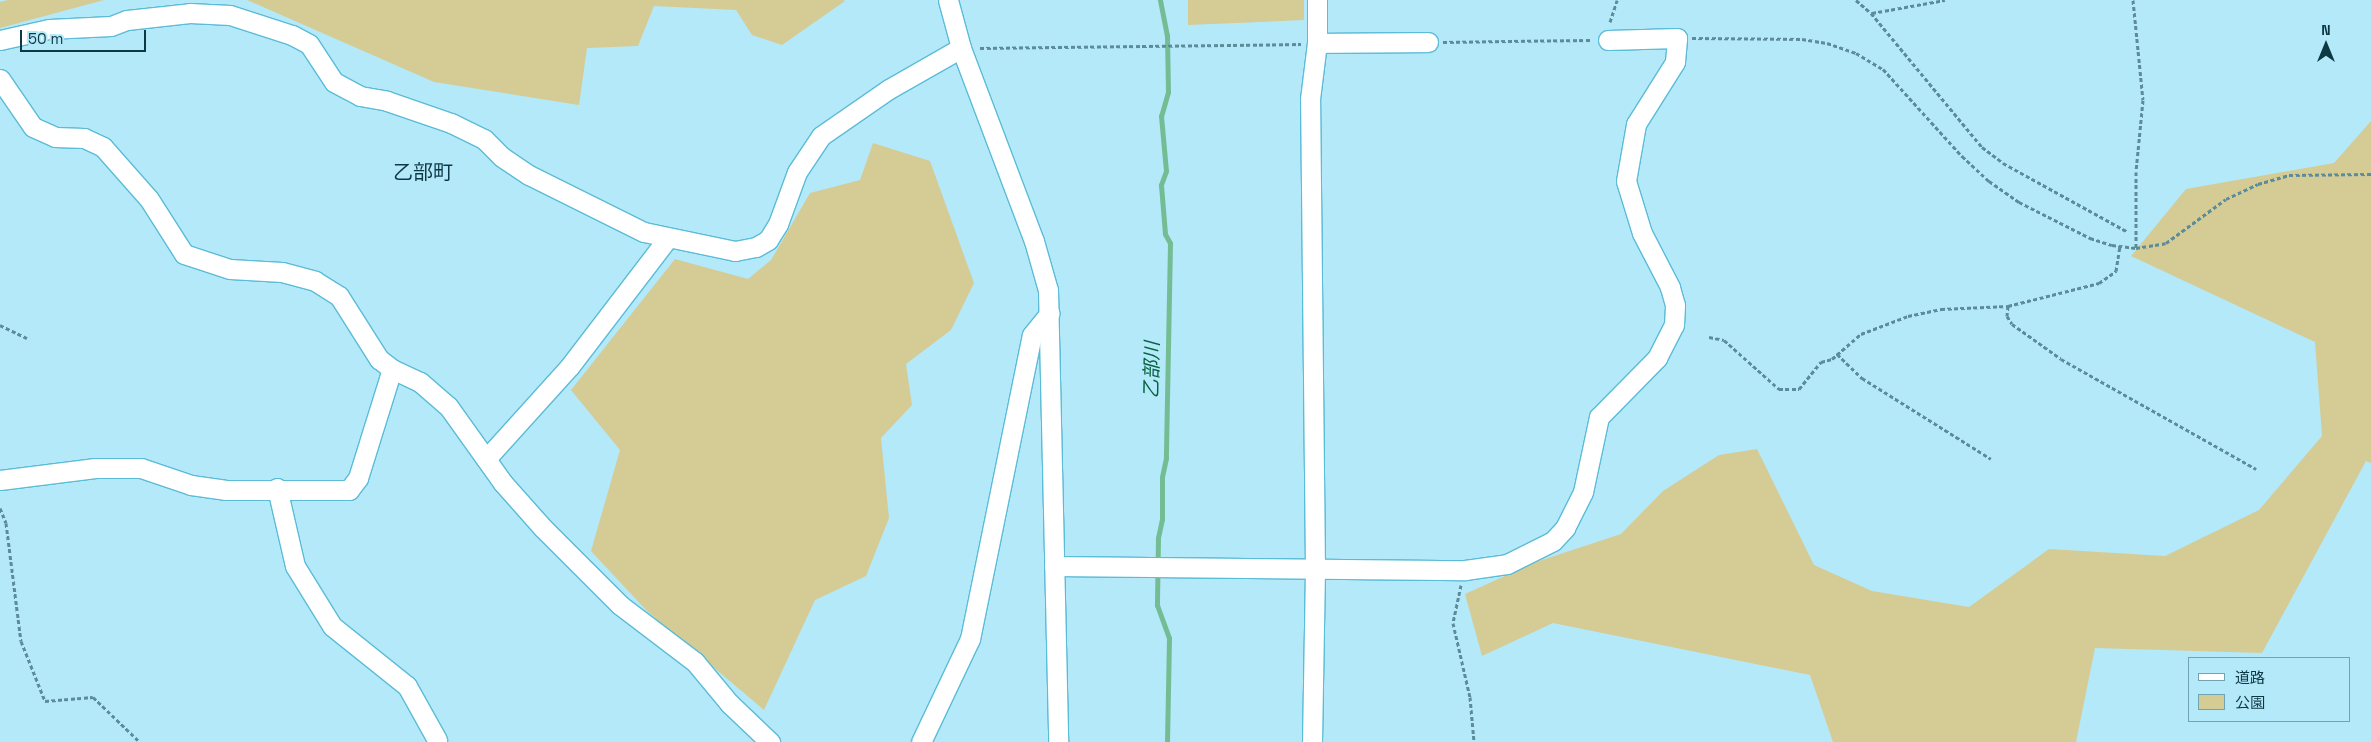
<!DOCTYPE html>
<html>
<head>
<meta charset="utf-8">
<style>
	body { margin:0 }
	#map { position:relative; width:2371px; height:742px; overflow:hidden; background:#b4e9fa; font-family:"Space Grotesk","Noto Sans JP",sans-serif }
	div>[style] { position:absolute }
	.green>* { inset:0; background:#d5cb95 }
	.stream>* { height:5px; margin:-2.5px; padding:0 2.5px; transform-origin:2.5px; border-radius:2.5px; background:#74bd94 }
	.path>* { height:3px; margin-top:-1.5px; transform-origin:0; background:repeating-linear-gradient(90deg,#5c8c9a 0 4px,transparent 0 6.5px) }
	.roads { filter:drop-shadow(1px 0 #5bbcd7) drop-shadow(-1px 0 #5bbcd7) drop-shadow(0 1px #5bbcd7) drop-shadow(0 -1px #5bbcd7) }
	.street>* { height:19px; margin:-9.5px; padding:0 9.5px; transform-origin:9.5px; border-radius:9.5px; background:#fff }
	span { translate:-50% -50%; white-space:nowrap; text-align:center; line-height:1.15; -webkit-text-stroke:4.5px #b4e9fa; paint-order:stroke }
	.water-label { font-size:19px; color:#05623d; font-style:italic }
	.quarter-label { font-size:20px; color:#0e3944 }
	.legend { position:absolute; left:2188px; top:657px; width:162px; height:65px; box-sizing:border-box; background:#b4e9fa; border:1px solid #72a3b1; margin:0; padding:6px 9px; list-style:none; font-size:15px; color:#0e3944 }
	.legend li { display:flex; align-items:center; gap:10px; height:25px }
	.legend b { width:25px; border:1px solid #72a3b1 }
	.north { position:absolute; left:2301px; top:20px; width:50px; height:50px; -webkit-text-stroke:4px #b4e9fa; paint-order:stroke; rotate:0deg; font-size:14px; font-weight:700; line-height:20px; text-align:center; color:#0e3944 }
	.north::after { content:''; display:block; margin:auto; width:18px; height:22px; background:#0e3944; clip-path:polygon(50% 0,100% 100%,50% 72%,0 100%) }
	.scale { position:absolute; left:20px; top:30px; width:126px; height:22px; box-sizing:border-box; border:2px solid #0e3944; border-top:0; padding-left:6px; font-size:15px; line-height:18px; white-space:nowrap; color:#0e3944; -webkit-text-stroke:4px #b4e9fa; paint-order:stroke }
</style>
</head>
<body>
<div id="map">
	<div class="green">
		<div style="clip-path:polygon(8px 0,104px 0,0 28px,0 2px)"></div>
		<div style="clip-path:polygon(247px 0,843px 0,845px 1px,782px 45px,752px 35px,736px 10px,654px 6px,638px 46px,587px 48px,579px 105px,434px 82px)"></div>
		<div style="clip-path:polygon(1188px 0,1304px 0,1304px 20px,1188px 25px)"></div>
		<div style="clip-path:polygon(2371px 121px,2371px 463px,2366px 461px,2262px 653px,2095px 648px,2076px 742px,1833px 742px,1810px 675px,1553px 623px,1482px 656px,1465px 594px,1536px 562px,1621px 534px,1663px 491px,1719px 455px,1757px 449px,1814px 565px,1872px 591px,1969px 607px,2049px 549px,2165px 556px,2259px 510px,2322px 436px,2315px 342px,2131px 256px,2186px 189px,2334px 163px)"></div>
		<div style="clip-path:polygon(873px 143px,930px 161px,974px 283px,951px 330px,906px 364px,912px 405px,881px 438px,889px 518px,866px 576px,815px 600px,764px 710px,647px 611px,591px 551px,620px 450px,571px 390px,675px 259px,748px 279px,771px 260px,810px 193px,860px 180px)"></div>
	</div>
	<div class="stream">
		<div style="left:1160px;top:0;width:36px;rotate:79deg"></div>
		<div style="left:1167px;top:35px;width:57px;rotate:89deg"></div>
		<div style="left:1168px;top:92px;width:25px;rotate:106deg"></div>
		<div style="left:1161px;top:116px;width:55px;rotate:84.8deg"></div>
		<div style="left:1166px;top:171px;width:15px;rotate:110deg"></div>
		<div style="left:1161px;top:185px;width:49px;rotate:85.3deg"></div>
		<div style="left:1165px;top:234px;width:10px;rotate:61deg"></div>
		<div style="left:1170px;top:243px;width:215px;rotate:91.1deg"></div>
		<div style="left:1166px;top:458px;width:19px;rotate:102deg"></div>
		<div style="left:1162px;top:477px;width:42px;rotate:90deg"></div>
		<div style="left:1162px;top:519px;width:19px;rotate:102deg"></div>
		<div style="left:1158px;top:538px;width:67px;rotate:90.9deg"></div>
		<div style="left:1157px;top:605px;width:35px;rotate:70deg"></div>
		<div style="left:1169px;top:638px;width:104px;rotate:91.1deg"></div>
	</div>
	<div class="path">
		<div style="left:1856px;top:0;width:20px;rotate:41deg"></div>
		<div style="left:1871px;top:13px;width:174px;rotate:50.4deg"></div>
		<div style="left:1982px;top:147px;width:26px;rotate:37deg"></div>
		<div style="left:2003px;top:163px;width:141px;rotate:28.9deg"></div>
		<div style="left:2133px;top:0;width:100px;rotate:84.3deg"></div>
		<div style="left:2143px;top:100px;width:72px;rotate:95.6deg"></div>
		<div style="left:2136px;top:172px;width:76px;rotate:90deg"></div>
		<div style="left:1872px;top:13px;width:74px;rotate:-10.1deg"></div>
		<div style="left:1610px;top:22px;width:23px;rotate:-72deg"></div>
		<div style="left:1692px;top:38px;width:110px;rotate:0.5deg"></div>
		<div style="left:1802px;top:39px;width:25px;rotate:9deg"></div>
		<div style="left:1827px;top:43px;width:31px;rotate:19deg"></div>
		<div style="left:1856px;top:53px;width:31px;rotate:31deg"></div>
		<div style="left:1883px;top:69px;width:118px;rotate:47.8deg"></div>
		<div style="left:1962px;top:156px;width:37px;rotate:43deg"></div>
		<div style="left:1989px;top:181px;width:37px;rotate:35deg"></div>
		<div style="left:2019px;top:202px;width:80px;rotate:26.9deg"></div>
		<div style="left:2090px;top:238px;width:23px;rotate:18deg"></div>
		<div style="left:2112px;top:245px;width:24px;rotate:7deg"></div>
		<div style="left:2136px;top:248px;width:30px;rotate:-9deg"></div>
		<div style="left:2166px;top:243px;width:74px;rotate:-36.3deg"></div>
		<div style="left:2226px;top:199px;width:35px;rotate:-25deg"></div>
		<div style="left:2258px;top:184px;width:32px;rotate:-16deg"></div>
		<div style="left:2289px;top:175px;width:82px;rotate:-0.7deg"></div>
		<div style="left:1443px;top:42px;width:149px;rotate:-0.8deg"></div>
		<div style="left:980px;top:48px;width:321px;rotate:-0.7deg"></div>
		<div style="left:2008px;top:306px;width:10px;rotate:96deg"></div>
		<div style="left:2007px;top:316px;width:9px;rotate:58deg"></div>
		<div style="left:2012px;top:324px;width:60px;rotate:35.5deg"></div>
		<div style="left:2061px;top:359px;width:224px;rotate:29.4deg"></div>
		<div style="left:0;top:325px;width:30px;rotate:26deg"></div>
		<div style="left:1709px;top:337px;width:15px;rotate:11deg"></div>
		<div style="left:1724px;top:340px;width:74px;rotate:41.7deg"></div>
		<div style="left:1779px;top:389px;width:20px"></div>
		<div style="left:1799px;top:389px;width:35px;rotate:-51deg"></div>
		<div style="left:1821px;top:362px;width:11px;rotate:-15deg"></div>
		<div style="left:1832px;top:359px;width:38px;rotate:-41deg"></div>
		<div style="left:1861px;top:334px;width:50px;rotate:-21deg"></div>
		<div style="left:1908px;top:316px;width:34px;rotate:-12deg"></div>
		<div style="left:1941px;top:309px;width:67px;rotate:-2.6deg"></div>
		<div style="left:2008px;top:306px;width:94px;rotate:-14.2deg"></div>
		<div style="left:2099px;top:283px;width:21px;rotate:-35deg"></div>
		<div style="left:2116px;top:271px;width:25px;rotate:-81deg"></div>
		<div style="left:1837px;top:354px;width:35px;rotate:44deg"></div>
		<div style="left:1862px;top:378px;width:152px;rotate:32.1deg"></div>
		<div style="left:0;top:508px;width:16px;rotate:68deg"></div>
		<div style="left:6px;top:523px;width:119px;rotate:82.8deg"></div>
		<div style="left:21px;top:641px;width:65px;rotate:68.2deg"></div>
		<div style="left:45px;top:701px;width:48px;rotate:-4.8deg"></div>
		<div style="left:93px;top:697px;width:65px;rotate:43.8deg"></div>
		<div style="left:1461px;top:585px;width:39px;rotate:102deg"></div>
		<div style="left:1453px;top:623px;width:76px;rotate:77.1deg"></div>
		<div style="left:1470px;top:697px;width:45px;rotate:84.9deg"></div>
	</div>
	<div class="roads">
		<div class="street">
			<div style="left:948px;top:0;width:50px;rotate:74.8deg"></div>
			<div style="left:961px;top:48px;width:206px;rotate:69.3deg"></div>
			<div style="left:1034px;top:241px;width:51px;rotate:74.1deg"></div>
			<div style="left:1048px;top:290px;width:452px;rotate:88.7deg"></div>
			<div style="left:0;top:40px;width:50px;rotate:-12.7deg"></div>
			<div style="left:49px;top:29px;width:62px;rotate:-2.8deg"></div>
			<div style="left:111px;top:26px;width:17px;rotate:-21deg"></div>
			<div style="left:127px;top:20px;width:63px;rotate:-6.3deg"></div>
			<div style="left:190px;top:13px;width:40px;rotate:2.9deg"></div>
			<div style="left:230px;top:15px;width:65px;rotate:17.9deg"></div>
			<div style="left:292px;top:35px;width:19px;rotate:28deg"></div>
			<div style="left:309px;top:44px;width:45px;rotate:56.7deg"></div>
			<div style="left:334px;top:82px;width:30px;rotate:28deg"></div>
			<div style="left:360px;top:96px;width:27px;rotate:10deg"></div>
			<div style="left:387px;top:101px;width:68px;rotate:19deg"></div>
			<div style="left:451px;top:123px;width:37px;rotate:26deg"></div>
			<div style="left:484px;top:139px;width:25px;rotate:45deg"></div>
			<div style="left:502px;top:157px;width:32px;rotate:34deg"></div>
			<div style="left:529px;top:175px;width:128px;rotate:26.4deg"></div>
			<div style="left:644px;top:232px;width:93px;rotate:11.8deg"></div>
			<div style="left:735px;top:251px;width:21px;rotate:-11deg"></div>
			<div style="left:756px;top:247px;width:14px;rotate:-30deg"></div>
			<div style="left:768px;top:240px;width:19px;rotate:-58deg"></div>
			<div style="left:778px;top:224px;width:55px;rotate:-69.9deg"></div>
			<div style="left:797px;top:172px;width:43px;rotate:-56.3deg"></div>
			<div style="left:821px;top:136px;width:83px;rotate:-34.7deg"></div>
			<div style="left:889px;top:89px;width:83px;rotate:-29.7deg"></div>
			<div style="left:1317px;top:43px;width:111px;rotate:-0.5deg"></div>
			<div style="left:0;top:79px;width:58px;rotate:55.5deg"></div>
			<div style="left:33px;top:127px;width:24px;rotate:24deg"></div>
			<div style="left:55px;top:137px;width:29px;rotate:2deg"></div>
			<div style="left:84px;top:138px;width:21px;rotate:25deg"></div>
			<div style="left:103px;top:147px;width:69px;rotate:48.5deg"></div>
			<div style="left:149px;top:199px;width:65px;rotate:57.5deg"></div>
			<div style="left:184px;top:254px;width:48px;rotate:18.1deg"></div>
			<div style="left:230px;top:269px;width:52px;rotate:3.3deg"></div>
			<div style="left:282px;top:272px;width:34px;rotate:15deg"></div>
			<div style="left:315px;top:281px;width:28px;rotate:32deg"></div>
			<div style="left:339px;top:296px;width:75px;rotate:57.6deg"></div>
			<div style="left:379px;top:359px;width:16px;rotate:38deg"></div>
			<div style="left:392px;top:369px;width:31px;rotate:25deg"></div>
			<div style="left:420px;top:382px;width:37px;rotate:41deg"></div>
			<div style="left:448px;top:406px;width:95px;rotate:54.5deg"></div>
			<div style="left:503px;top:483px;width:60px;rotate:48.4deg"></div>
			<div style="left:543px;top:528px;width:109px;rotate:45deg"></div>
			<div style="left:620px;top:605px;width:94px;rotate:37.2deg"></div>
			<div style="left:695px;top:662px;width:53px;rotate:50.3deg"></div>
			<div style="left:729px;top:703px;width:57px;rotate:43.6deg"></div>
			<div style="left:486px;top:459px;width:125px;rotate:-47.9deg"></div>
			<div style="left:570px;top:366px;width:161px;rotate:-52.6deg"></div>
			<div style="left:0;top:480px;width:96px;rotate:-7.2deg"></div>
			<div style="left:95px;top:468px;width:46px"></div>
			<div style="left:141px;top:468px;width:53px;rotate:18.8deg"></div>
			<div style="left:191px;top:485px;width:34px;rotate:8deg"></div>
			<div style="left:225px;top:490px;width:124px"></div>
			<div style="left:349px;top:490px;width:15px;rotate:-53deg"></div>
			<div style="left:358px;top:478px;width:114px;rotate:-72.7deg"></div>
			<div style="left:277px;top:488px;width:80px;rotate:77deg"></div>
			<div style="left:295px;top:566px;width:70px;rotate:58.3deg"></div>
			<div style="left:332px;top:626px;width:96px;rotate:38.7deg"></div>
			<div style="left:407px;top:686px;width:62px;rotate:60.9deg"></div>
			<div style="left:1054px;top:566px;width:411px;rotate:0.6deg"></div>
			<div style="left:1465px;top:570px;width:42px;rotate:-8.1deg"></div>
			<div style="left:1507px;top:564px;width:51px;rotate:-26.6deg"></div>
			<div style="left:1553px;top:541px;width:18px;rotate:-47deg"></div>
			<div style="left:1565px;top:528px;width:40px;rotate:-63.4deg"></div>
			<div style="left:1583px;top:492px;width:77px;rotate:-78deg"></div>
			<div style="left:1599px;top:417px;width:83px;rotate:-45.5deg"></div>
			<div style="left:1657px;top:358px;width:37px;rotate:-63deg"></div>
			<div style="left:1674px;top:325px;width:20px;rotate:-87deg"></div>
			<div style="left:1675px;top:305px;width:19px;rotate:-106deg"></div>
			<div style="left:1670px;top:287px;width:61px;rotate:-117.4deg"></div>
			<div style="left:1642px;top:233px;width:54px;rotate:-107.1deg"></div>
			<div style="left:1626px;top:181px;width:58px;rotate:-80deg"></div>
			<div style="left:1636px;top:124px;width:73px;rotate:-57.8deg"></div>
			<div style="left:1675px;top:62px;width:24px;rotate:-85deg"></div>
			<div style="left:1677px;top:38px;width:69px;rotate:178.3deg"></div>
			<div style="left:921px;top:742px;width:114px;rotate:-64.6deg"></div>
			<div style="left:970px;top:639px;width:310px;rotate:-78.5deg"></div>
			<div style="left:1032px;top:335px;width:28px;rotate:-51deg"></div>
			<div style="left:1312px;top:742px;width:174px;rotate:-89deg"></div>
			<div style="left:1315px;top:568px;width:469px;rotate:-90.6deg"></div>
			<div style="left:1310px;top:99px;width:56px;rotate:-82.9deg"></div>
			<div style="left:1317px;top:43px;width:43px;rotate:-90deg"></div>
		</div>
	</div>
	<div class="water-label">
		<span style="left:1152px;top:370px;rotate:-89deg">乙部川</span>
	</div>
	<div class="quarter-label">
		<span style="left:423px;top:172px">乙部町</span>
	</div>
	<ul class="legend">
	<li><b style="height:6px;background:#fff"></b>道路</li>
	<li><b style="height:14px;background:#d5cb95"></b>公園</li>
	</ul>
	<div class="north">N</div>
	<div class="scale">50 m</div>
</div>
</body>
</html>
